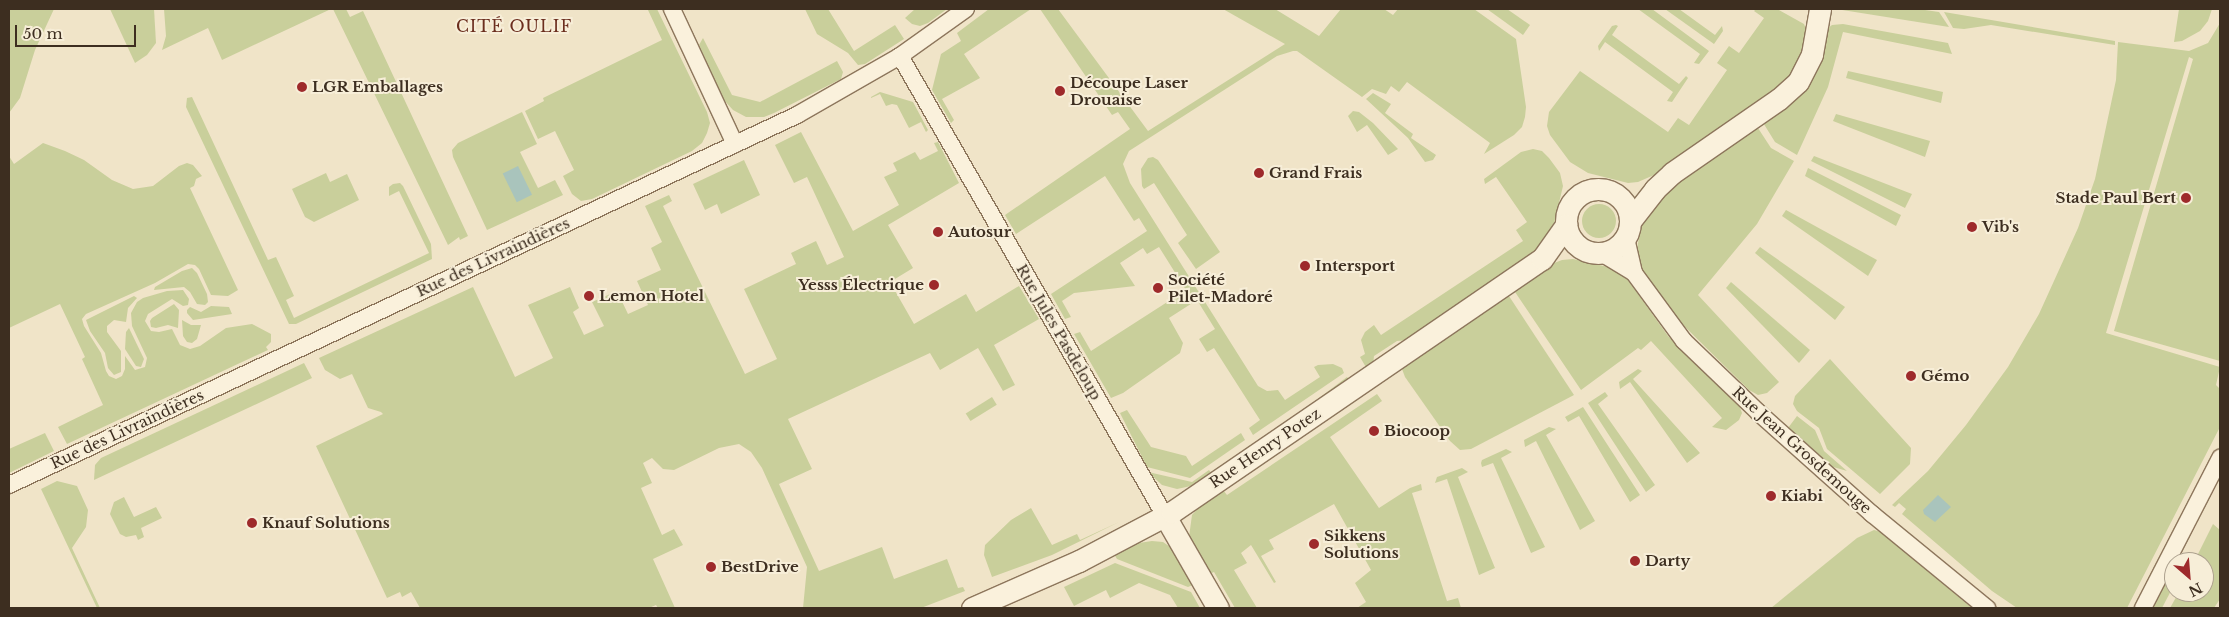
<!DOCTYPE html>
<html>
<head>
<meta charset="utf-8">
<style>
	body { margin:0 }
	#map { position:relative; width:2229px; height:617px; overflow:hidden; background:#f0e4c8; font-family:"Libre Baskerville",serif }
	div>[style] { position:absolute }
	.green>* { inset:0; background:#c9cf9b; transform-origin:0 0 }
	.round { border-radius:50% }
	.water>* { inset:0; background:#a9c4bc; transform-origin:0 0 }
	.roads { filter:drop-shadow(1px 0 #8d765c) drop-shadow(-1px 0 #8d765c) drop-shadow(0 1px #8d765c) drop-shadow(0 -1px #8d765c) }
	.minor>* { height:16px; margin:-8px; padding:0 8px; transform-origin:8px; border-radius:8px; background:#faf1dc }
	.tertiary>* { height:21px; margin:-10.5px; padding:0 10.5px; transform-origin:10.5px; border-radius:10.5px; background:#faf1dc }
	.tertiary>.ring { margin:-10.5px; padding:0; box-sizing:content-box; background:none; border:21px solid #faf1dc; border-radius:50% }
	.dots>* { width:14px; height:14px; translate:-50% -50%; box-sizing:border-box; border:2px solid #f7eed8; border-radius:50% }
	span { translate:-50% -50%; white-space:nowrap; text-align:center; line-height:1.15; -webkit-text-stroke:4px #f7eed8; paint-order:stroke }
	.poi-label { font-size:15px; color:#3d2e20; font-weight:700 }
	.left { translate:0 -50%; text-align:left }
	.right { translate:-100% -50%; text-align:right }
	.street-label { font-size:15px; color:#3d2e20 }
	.neighbourhood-label { font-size:16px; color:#6b2e1e; letter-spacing:1px }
	.frame { position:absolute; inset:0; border:10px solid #3d2e20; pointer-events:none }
	.north { position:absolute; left:2164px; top:552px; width:50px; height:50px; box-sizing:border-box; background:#f7eed8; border:1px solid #ada18e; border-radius:50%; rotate:153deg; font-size:14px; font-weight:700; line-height:20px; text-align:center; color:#3d2e20 }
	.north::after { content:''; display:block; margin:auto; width:18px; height:22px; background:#9e2a2b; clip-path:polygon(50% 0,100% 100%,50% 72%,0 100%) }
	.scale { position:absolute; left:15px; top:25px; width:121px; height:22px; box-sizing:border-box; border:2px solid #3d2e20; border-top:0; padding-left:6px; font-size:15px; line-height:18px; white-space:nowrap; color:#3d2e20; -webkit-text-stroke:4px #f7eed8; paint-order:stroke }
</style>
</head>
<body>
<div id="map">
	<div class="green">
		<div style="clip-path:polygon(9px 9px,54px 9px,35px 50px,20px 98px,9px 113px)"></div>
		<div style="clip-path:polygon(110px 9px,154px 9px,156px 43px,147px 55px,135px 63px)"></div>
		<div style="clip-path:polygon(164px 9px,331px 9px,222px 60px,208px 28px,162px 50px,166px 36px)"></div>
		<div style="clip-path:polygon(333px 9px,346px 9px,350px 17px,363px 11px,468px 236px,460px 240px,459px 237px,448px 245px)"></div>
		<div style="clip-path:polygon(651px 9px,657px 9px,707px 112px,710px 123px,707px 133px,702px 143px,692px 151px,592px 199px,581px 201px,572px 194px,563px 176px,574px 170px,555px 131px,538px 139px,525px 111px,544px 101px,543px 98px,662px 40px,648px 10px)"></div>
		<div style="clip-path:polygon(805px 9px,828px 9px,854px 51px,895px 25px,904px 39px,865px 64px,858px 65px,848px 53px,817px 34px)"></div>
		<div style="clip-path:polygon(915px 9px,947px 9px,928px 23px,920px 26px,912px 24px,905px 18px)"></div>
		<div style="clip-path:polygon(989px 9px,1031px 9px,964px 54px,980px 78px,942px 99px,954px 120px,951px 123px,932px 90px,941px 54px,961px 41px,957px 33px)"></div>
		<div style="clip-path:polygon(1040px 9px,1058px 9px,1148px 131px,1285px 44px,1223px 9px,1275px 9px,1319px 36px,1341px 9px,1384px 9px,1393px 15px,1398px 9px,1474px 9px,1516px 39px,1526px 107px,1525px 117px,1522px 127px,1514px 135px,1484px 154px,1490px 143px,1407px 82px,1399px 92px,1391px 86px,1386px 94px,1372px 89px,1362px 97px,1297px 51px,1293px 51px,1277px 56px,1129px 151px,1123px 164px,1130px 183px,1258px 386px,1267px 391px,1278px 390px,1285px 400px,1320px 377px,1314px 367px,1318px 365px,1333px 364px,1342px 368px,1344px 373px,1253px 435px,1249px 428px,1260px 420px,1214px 348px,1207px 352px,1199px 339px,1215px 329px,1197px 300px,1169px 318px,1183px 343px,1180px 353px,1123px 393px,1111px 398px,1074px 334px,1080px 332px,1091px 351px,1186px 290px,1159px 247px,1147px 254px,1143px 248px,1120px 263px,1135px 286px,1074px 293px,1062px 301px,1071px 317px,1065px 319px,1051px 294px,1147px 231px,1139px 218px,1134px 221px,1105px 176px,1016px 234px,1005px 215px,1130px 129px,1118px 112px,1112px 115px)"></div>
		<div style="clip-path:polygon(1487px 9px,1507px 9px,1530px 25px,1523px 35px)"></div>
		<div style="clip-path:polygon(1638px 9px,1652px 9px,1709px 51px,1699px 64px,1694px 63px,1700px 54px)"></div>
		<div style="clip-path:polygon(1665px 9px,1679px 9px,1715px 35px,1722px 26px,1723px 31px,1714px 44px)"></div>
		<div style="clip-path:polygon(1756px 9px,1777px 9px,1804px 24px,1808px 34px,1797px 68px,1778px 89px,1654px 175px,1638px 182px,1628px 183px,1588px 173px,1570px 162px,1550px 135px,1547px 126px,1549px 112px,1580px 71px,1668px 132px,1678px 118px,1689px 125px,1727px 70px,1717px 63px,1729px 46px,1739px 53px,1764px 18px,1754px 11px)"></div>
		<div style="clip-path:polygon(1836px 9px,1918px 9px,1939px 12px,1949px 27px)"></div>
		<div style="clip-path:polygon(2179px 9px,2212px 9px,2208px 21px,2200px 31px,2182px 41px,2174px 42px)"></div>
		<div style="clip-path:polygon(1944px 12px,2115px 41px,2115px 45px,1991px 25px,1964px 29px,1953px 28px)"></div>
		<div style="clip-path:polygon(2220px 23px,2220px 361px,2114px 331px,2193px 59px,2189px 57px,2106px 333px,2220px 367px,2216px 385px,2220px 389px,2220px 427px,2127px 608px,2017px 608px,1992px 591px,1902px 514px,1906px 509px,1899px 503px,1895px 507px,1892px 505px,1928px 471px,1966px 425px,2008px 367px,2039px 314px,2078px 228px,2095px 179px,2116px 80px,2118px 42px,2189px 51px,2208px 43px)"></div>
		<div style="clip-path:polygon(1843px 24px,1948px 43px,1952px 54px,1843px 32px,1828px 87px,1797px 155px,1775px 142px,1762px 121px,1827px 29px,1832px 25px)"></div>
		<div style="clip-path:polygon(1616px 25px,1618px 26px,1612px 35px,1679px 84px,1686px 76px,1688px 78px,1672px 102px,1667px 101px,1673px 92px,1605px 42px,1599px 51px,1598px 46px,1612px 26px)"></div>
		<div style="clip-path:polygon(703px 38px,732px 95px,760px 102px,837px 61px,843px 72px,841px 79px,774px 113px,764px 117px,746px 117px,733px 110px,723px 99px,699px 45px)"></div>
		<div style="clip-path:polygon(1848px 71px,1943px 92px,1941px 103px,1846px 78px)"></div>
		<div style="clip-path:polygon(880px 92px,913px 102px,928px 130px,926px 132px,921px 122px,909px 128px,897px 105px,892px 104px,886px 106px,880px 94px,871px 98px,871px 97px)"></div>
		<div style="clip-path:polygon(1373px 93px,1391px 104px,1385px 113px,1413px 134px,1411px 138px,1436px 155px,1433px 160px,1425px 162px,1408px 138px,1366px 99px)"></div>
		<div style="clip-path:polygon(192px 97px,268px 260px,276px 257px,294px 296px,286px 300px,294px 318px,429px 253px,399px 191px,389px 196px,389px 187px,393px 184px,400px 183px,403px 186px,431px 244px,432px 259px,296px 324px,289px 324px,186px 107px,187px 98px)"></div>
		<div style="clip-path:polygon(1353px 111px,1359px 112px,1373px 123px,1398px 149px,1388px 155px,1367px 125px,1357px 132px,1348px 116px)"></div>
		<div style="clip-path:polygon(522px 112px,537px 144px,520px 152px,538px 188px,555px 180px,563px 195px,487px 230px,453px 157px,452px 150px,458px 143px)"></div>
		<div style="clip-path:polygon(1836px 114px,1930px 141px,1925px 157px,1833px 121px)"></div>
		<div style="clip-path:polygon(1756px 125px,1771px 148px,1794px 161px,1757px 224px,1698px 295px,1779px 382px,1767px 393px,1758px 395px,1749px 390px,1676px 318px,1642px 270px,1637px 248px,1642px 223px,1657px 192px)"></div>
		<div style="clip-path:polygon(801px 132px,853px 231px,899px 205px,884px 177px,897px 171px,893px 163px,915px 152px,920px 160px,938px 151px,934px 143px,938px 142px,959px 183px,888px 225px,913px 268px,890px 282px,914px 324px,966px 294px,976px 312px,1019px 286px,1039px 319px,994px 345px,1015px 385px,1003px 391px,978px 348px,940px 370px,930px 353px,788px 419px,812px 469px,779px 484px,819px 571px,882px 547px,894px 579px,947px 559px,958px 588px,963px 587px,965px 591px,921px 608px,803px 608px,807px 567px,762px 468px,751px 452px,739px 444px,719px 448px,674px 470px,663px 469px,652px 458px,643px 463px,652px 483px,641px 488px,662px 535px,674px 529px,683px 545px,653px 559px,675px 608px,658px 608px,656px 605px,649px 608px,420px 608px,411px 592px,402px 597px,400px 592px,387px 598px,316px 446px,383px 414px,381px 412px,368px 408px,352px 374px,340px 379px,325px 370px,319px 358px,473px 287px,515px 377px,553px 358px,528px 305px,570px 287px,579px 308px,573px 312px,584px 335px,604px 326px,592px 302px,617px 291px,628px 314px,648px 305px,637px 281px,661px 270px,651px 248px,662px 242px,645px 206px,669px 195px,672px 201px,663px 206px,745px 374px,777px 359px,744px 289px,796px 264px,791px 253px,816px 241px,827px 265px,844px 257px,807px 177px,794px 183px,775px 145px)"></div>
		<div style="clip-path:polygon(43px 143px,65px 151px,84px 160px,112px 180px,133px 189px,153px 186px,179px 166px,187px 163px,193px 165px,202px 176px,196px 179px,194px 186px,190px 188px,238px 290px,228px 296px,211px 295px,199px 269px,195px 265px,188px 264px,155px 283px,86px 314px,82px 319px,84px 326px,101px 353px,106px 371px,109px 376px,116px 379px,122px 376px,125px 369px,125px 356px,135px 370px,145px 367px,147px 358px,132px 326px,131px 313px,137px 302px,143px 298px,167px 291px,183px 290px,189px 299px,188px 305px,183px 306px,172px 299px,148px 314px,145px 321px,151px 331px,159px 332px,172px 329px,180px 345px,190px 349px,200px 346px,226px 328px,252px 324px,271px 334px,271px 342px,266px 347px,268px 350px,67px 444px,58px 427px,103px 405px,82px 359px,85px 357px,60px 304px,9px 328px,9px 156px,14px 164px)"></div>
		<div style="clip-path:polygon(1533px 149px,1542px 151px,1549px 158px,1560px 173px,1563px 186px,1554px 224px,1545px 245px,1409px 340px,1397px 341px,1374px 356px,1373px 365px,1367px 369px,1360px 357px,1365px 354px,1361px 340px,1365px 332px,1374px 325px,1381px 335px,1523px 241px,1516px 230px,1527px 222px,1496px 177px,1485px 184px,1484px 179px,1521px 152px)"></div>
		<div style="clip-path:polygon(1814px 156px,1912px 194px,1905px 208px,1811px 161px)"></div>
		<div style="clip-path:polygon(1153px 157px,1158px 160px,1220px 252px,1196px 269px,1178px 243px,1187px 235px,1154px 183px,1144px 189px,1142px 186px,1141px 169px,1148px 158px)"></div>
		<div style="clip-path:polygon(744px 160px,760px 195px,721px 214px,717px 204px,705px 210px,693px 184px)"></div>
		<div style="clip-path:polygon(1808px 168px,1901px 215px,1896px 226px,1805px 176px)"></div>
		<div style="clip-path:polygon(326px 173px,330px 182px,347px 174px,359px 200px,314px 222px,305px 217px,292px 189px)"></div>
		<div class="round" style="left:1582px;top:204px;width:34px;height:34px"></div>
		<div style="clip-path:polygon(1786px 210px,1877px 260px,1868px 276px,1782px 216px)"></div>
		<div style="clip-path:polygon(1760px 247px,1845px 307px,1835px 320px,1755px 253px)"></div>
		<div style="clip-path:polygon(1573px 259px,1617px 269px,1623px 273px,1668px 336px,1739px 405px,1742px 413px,1739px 420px,1726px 430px,1712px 427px,1722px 418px,1651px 341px,1641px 350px,1638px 348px,1581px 390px,1513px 289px,1549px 265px,1562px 260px)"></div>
		<div style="clip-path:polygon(192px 268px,197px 273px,207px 294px,208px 302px,205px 305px,197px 304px,190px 292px,184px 287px,154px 290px,155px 287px,182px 271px)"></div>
		<div style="clip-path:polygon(1731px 282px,1810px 350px,1799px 363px,1726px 288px)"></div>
		<div style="clip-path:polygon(1507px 293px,1574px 395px,1471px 449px,1460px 450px,1450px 441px,1405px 377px,1402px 369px,1403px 366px)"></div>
		<div style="clip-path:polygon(134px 296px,137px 298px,128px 308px,126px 322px,114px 320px,107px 326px,107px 332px,121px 351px,121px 372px,114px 375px,108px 368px,105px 353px,90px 331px,86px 320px)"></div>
		<div style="clip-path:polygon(174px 304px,179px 310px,178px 328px,168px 325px,156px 328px,151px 327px,150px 321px,152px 318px)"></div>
		<div style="clip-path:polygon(211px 306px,229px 307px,232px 314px,193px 320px,187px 313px,187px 310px,190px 307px,201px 312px)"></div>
		<div style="clip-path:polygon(182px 320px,191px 325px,201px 325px,197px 339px,192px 343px,187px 342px,183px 336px)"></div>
		<div style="clip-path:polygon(129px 328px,144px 359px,141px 367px,136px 366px,125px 349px,126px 332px)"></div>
		<div style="clip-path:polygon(1830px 359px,1911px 448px,1910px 464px,1880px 494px,1827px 449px,1819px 428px,1797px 411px,1793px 404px,1795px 396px)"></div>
		<div style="clip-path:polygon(304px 363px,312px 378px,94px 480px,95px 465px,101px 458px)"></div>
		<div style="clip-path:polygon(1638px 369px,1642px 371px,1633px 379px,1700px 453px,1687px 463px,1630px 382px,1620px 389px,1619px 382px)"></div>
		<div style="left:1347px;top:377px;width:5px;height:110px;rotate:53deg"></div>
		<div style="clip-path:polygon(1605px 392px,1608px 396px,1598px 404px,1655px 485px,1646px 492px,1588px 403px)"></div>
		<div style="clip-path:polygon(1377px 394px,1382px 401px,1330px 437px,1379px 508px,1410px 488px,1421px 484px,1422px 490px,1412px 493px,1447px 601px,1458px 598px,1461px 608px,1357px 608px,1366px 602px,1355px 583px,1371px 570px,1334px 504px,1269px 540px,1274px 549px,1261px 556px,1276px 582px,1274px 583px,1251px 545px,1241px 553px,1247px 563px,1234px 570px,1257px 608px,1235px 608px,1214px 572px,1209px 574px,1189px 537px,1192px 515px,1204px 502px,1223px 490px,1227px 495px)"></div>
		<div style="left:992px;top:397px;width:9px;height:31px;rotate:58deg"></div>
		<div style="clip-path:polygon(1583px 407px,1640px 495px,1630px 502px,1579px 416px,1568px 422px,1565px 417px)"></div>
		<div style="clip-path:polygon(1127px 410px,1151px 447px,1186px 456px,1192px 466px,1241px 433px,1245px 440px,1190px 478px,1147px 467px,1120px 413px)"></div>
		<div style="clip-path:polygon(1797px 416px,1815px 430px,1824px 451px,1847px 471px,1830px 466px,1788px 428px)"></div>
		<div style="clip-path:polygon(1549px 427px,1556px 429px,1546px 435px,1595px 521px,1580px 530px,1536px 441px,1525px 447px,1524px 440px)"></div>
		<div style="clip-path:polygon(45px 433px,54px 451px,9px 473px,9px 449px)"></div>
		<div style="clip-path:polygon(1506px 449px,1512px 452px,1501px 458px,1545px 547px,1531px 553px,1493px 463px,1482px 467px,1481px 463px,1482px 460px)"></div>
		<div style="clip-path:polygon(1462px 468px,1468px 472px,1458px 477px,1495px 568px,1479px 575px,1447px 479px,1435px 483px,1437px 477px)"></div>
		<div style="clip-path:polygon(1209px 470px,1212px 474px,1191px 486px,1177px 489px,1162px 485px,1148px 472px,1192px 482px)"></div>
		<div style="clip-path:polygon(57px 481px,77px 486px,88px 510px,86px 527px,72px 548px,100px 608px,97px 608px,41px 489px)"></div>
		<div style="clip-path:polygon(124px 497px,134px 517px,156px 507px,162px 518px,141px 528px,144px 537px,138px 540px,136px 535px,126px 537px,120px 534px,110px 514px,114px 502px)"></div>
		<div style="clip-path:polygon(1031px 508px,1052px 545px,1077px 534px,1080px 540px,1119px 522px,1052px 555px,992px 577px,984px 555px,985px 545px,1011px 520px)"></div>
		<div style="clip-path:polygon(2213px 524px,2220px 530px,2220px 599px,2214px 608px,2170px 608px,2179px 592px,2204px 592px,2204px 562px,2194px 562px)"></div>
		<div style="clip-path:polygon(1874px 530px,1881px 532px,1972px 608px,1771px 608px,1857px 538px)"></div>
		<div style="clip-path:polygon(1152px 541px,1163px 542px,1173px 549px,1195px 584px,1188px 587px,1117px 559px,1114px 554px,1139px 543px)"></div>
		<div style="clip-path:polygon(1115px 563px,1191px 592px,1200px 608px,1178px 608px,1170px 595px,1139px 583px,1110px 598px,1106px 590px,1074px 606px,1064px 587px)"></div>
		<div style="clip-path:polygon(2174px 566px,2174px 585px,2162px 608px,2153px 608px)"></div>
	</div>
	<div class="water">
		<div style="left:518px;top:166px;width:32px;height:17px;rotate:64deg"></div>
		<div style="clip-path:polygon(1938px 495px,1951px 507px,1935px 522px,1924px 514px,1923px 510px)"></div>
	</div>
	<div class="roads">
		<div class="minor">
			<div style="left:672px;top:9px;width:149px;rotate:65deg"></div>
			<div style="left:900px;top:56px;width:531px;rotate:60.05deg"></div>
			<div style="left:1626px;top:238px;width:36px;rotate:77deg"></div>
			<div style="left:1634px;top:273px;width:84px;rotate:53.7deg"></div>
			<div style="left:1684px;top:341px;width:104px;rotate:43.8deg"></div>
			<div style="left:1759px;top:413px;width:152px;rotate:41.8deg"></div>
			<div style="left:1872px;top:514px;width:149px;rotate:39.3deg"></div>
			<div style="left:1601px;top:253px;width:39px;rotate:31deg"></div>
			<div style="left:9px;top:485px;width:871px;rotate:-25.15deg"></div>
			<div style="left:797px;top:115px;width:119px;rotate:-29.8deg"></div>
			<div style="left:900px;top:56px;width:81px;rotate:-35.5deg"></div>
			<div style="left:2143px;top:608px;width:169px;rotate:-62.8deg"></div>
		</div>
		<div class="tertiary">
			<div class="ring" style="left:1566px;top:189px;width:43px;height:43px"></div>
			<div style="left:1631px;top:220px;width:39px;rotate:-52deg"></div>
			<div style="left:1655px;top:189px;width:23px;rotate:-43deg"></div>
			<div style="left:1672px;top:173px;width:130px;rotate:-34.7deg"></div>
			<div style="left:1779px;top:99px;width:25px;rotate:-42deg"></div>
			<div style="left:1798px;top:82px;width:31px;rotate:-63deg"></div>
			<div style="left:1812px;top:54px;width:46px;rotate:-79.9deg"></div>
			<div style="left:1165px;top:516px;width:106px;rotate:60.1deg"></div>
			<div style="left:972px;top:608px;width:117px;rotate:-23.7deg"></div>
			<div style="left:1079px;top:561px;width:105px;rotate:-27.8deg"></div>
			<div style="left:1172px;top:512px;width:448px;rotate:-34.4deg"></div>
			<div style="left:1542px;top:259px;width:42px;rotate:-54.8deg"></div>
		</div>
	</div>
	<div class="dots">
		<div style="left:302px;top:87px;background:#9e2a2b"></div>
		<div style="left:1060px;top:91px;background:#9e2a2b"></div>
		<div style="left:1259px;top:173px;background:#9e2a2b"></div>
		<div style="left:2186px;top:198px;background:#9e2a2b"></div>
		<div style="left:1972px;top:227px;background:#9e2a2b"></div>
		<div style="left:938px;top:232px;background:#9e2a2b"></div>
		<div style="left:1305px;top:266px;background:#9e2a2b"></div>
		<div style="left:934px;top:285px;background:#9e2a2b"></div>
		<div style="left:1158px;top:288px;background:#9e2a2b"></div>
		<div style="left:589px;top:296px;background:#9e2a2b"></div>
		<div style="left:1911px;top:376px;background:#9e2a2b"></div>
		<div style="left:1374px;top:431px;background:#9e2a2b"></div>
		<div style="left:1771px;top:496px;background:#9e2a2b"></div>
		<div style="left:252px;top:523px;background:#9e2a2b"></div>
		<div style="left:1314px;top:544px;background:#9e2a2b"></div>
		<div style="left:1635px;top:561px;background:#9e2a2b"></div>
		<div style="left:711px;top:567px;background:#9e2a2b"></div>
	</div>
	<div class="poi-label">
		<span class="left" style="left:1070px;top:91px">Découpe Laser<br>Drouaise</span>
		<span class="left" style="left:312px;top:87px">LGR Emballages</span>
		<span class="left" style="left:1269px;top:173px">Grand Frais</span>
		<span class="right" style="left:2176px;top:198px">Stade Paul Bert</span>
		<span class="left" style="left:1982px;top:227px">Vib's</span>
		<span class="left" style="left:948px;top:232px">Autosur</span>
		<span class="left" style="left:1315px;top:266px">Intersport</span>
		<span class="left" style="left:1168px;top:288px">Société<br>Pilet-Madoré</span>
		<span class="right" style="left:924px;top:285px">Yesss Électrique</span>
		<span class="left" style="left:599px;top:296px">Lemon Hotel</span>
		<span class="left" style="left:1921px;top:376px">Gémo</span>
		<span class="left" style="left:1384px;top:431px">Biocoop</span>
		<span class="left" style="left:1781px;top:496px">Kiabi</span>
		<span class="left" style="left:262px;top:523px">Knauf Solutions</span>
		<span class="left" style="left:1324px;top:544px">Sikkens<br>Solutions</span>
		<span class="left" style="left:1645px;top:561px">Darty</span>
		<span class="left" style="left:721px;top:567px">BestDrive</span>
	</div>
	<div class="street-label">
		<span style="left:493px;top:257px;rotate:-25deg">Rue des Livraindières</span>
		<span style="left:1059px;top:332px;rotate:60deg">Rue Jules Pasdeloup</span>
		<span style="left:127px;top:429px;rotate:-25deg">Rue des Livraindières</span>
		<span style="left:1265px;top:448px;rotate:-34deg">Rue Henry Potez</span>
		<span style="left:1802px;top:450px;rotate:42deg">Rue Jean Grosdemouge</span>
	</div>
	<div class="neighbourhood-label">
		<span style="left:514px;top:26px">CITÉ OULIF</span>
	</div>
	<div class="frame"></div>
	<div class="north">N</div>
	<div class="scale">50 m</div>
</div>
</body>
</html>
